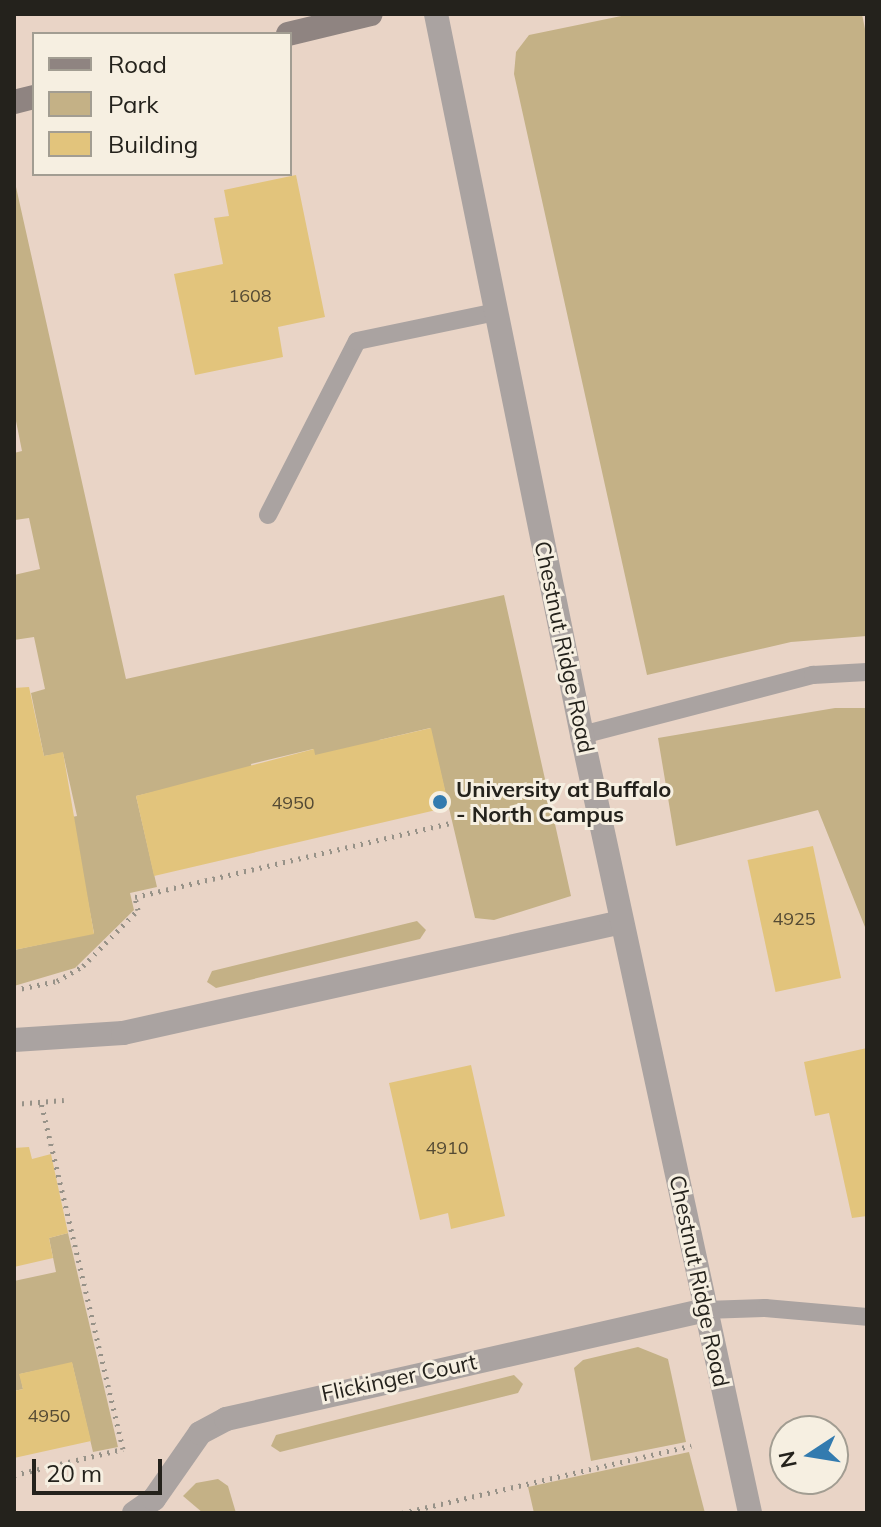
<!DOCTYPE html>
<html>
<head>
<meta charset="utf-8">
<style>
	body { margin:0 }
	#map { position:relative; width:881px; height:1527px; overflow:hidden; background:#e8e2d4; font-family:Mulish,sans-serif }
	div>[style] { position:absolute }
	.education>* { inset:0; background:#e9d4c6 }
	.green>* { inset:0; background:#c4b186 }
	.building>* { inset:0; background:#e2c47c; transform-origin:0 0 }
	.path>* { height:5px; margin-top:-2.5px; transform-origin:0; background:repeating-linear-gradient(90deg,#979288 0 2px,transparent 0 8px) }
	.service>* { height:18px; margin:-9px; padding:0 9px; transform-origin:9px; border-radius:9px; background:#aaa3a1 }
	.minor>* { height:24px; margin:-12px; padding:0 12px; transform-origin:12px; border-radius:12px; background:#aaa3a1 }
	.tertiary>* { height:24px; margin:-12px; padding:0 12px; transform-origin:12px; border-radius:12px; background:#aaa3a1 }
	.secondary>* { height:24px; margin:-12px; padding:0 12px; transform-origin:12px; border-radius:12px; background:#8f8481 }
	.dots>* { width:22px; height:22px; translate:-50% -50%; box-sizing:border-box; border:4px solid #f6efe1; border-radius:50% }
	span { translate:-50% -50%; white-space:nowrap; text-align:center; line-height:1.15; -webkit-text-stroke:6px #f6efe1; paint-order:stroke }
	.number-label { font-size:18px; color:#544a34 }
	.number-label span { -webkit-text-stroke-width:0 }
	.street-label { font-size:22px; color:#24221c }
	.poi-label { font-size:22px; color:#24221c; font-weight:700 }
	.left { translate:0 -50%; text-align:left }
	.frame { position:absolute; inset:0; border:16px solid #24221c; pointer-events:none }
	.legend { position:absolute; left:32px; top:32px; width:260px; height:144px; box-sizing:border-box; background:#f6efe1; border:2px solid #a29d92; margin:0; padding:10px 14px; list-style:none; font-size:24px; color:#24221c }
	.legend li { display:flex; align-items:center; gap:16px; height:40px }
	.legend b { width:40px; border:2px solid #a29d92 }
	.north { position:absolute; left:769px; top:1415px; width:80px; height:80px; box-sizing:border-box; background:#f6efe1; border:2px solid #a29d92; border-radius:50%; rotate:258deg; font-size:22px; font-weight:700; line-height:32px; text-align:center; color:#24221c }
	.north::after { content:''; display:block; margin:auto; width:28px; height:36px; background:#337baf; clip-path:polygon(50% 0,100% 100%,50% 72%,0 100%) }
	.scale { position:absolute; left:32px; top:1459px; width:130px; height:36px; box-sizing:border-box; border:4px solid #24221c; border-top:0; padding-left:10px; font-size:24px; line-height:28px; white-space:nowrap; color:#24221c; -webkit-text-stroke:6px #f6efe1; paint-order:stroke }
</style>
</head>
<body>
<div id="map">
	<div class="education">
		<div style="clip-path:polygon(evenodd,14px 14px,867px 14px,867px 1513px,14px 1513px,14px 14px,34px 34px,290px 34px,290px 174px,34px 174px,34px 34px,14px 14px,785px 1431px,833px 1431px,833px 1479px,785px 1479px,785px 1431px)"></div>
	</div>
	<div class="green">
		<div style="clip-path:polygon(631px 14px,862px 14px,867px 39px,867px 636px,791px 642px,647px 675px,514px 74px,516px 52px,529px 35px)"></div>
		<div style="clip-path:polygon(14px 178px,126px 679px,504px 595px,571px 896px,494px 920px,475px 918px,430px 728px,379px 740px,381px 754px,318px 769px,313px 749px,251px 764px,255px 784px,189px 784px,136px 796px,157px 887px,130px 893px,134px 910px,75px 968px,14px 986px,14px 950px,94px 933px,84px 881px,56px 820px,77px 816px,63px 753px,44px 756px,31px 693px,45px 689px,34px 637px,14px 640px,14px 575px,40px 569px,29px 518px,15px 520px,14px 513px,14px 453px,22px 451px,14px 411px)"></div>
		<div style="clip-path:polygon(835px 708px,867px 708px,867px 932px,818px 810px,676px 846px,658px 738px)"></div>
		<div style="clip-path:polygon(417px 921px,426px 930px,420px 939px,216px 988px,207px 982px,212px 971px)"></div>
		<div style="clip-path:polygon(68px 1233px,118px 1447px,93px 1452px,72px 1363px,20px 1374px,23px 1389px,14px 1391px,14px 1281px,56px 1272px,49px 1238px)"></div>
		<div style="clip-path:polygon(638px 1347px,668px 1359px,686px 1442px,591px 1461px,574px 1368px,583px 1360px)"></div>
		<div style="clip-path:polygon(514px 1375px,523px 1384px,518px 1393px,280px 1452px,271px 1446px,276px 1435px)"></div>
		<div style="clip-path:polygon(689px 1452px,705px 1513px,534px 1513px,528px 1487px)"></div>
		<div style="clip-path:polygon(218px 1479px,228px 1486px,236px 1513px,203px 1513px,183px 1496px,196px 1483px)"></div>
	</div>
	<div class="building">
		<div style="clip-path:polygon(296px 175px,325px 317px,278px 327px,283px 357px,195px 375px,174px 274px,223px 264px,214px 218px,229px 216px,224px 190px)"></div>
		<div style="clip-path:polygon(29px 687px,44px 756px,63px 752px,94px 934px,14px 950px,14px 688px)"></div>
		<div style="clip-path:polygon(431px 728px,449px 807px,154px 876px,136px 796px,314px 749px,315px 755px)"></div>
		<div style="left:813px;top:846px;width:135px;height:67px;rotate:78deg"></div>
		<div style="clip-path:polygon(867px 1048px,867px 1216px,852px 1218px,829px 1113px,815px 1116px,804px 1062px)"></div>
		<div style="clip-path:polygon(471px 1065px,505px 1216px,451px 1229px,448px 1213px,420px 1220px,389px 1083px)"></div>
		<div style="clip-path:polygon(29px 1147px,32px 1159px,51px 1154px,68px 1233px,49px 1238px,53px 1258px,14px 1267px,14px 1148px)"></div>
		<div style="clip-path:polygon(72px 1362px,91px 1441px,14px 1458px,14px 1391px,23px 1389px,19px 1374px)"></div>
	</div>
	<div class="path">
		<div style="left:14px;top:990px;width:44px;rotate:-11.8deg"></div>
		<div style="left:57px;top:981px;width:30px;rotate:-30deg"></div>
		<div style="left:83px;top:966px;width:78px;rotate:-45.5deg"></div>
		<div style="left:138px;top:910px;width:13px;rotate:-103deg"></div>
		<div style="left:135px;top:897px;width:324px;rotate:-13.2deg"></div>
		<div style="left:14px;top:1104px;width:50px;rotate:-4.6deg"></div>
		<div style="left:14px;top:1475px;width:112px;rotate:-13.4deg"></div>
		<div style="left:123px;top:1449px;width:357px;rotate:-103.3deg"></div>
		<div style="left:402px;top:1513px;width:297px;rotate:-13.1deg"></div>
	</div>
	<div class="service">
		<div style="left:268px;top:515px;width:195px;rotate:-62.9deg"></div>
		<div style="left:357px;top:341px;width:142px;rotate:-11.8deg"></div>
		<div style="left:582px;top:735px;width:239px;rotate:-14.6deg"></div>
		<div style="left:813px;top:675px;width:54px;rotate:-3.2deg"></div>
		<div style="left:705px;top:1310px;width:60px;rotate:-1.9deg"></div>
		<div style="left:765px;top:1308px;width:102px;rotate:5deg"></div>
	</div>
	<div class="minor">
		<div style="left:14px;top:1040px;width:109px;rotate:-3.7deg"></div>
		<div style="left:123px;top:1033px;width:511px;rotate:-12.54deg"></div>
		<div style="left:134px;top:1513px;width:24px;rotate:-35deg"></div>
		<div style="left:154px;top:1499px;width:80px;rotate:-55.1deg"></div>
		<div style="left:200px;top:1433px;width:30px;rotate:-28deg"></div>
		<div style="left:226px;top:1419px;width:491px;rotate:-12.8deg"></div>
	</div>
	<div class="tertiary">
		<div style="left:436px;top:14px;width:736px;rotate:78.55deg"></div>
		<div style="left:582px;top:735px;width:796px;rotate:77.81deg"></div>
	</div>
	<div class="secondary">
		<div style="left:288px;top:34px;width:85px;rotate:-13.5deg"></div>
		<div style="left:14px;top:102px;width:21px;rotate:-14deg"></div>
	</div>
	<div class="dots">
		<div style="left:440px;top:802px;background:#337baf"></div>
	</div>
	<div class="number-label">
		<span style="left:250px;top:296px">1608</span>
		<span style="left:293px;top:803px">4950</span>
		<span style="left:794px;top:919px">4925</span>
		<span style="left:447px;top:1148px">4910</span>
		<span style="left:49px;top:1416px">4950</span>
	</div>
	<div class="street-label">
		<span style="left:564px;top:647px;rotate:78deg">Chestnut Ridge Road</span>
		<span style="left:699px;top:1281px;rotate:78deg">Chestnut Ridge Road</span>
		<span style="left:399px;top:1378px;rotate:-12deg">Flickinger Court</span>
	</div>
	<div class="poi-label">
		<span class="left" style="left:456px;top:802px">University at Buffalo<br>- North Campus</span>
	</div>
	<div class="frame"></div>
	<ul class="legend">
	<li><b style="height:10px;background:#8f8481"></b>Road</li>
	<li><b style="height:22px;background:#c4b186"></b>Park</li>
	<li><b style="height:22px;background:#e2c47c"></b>Building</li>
	</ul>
	<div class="north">N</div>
	<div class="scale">20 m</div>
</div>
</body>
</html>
